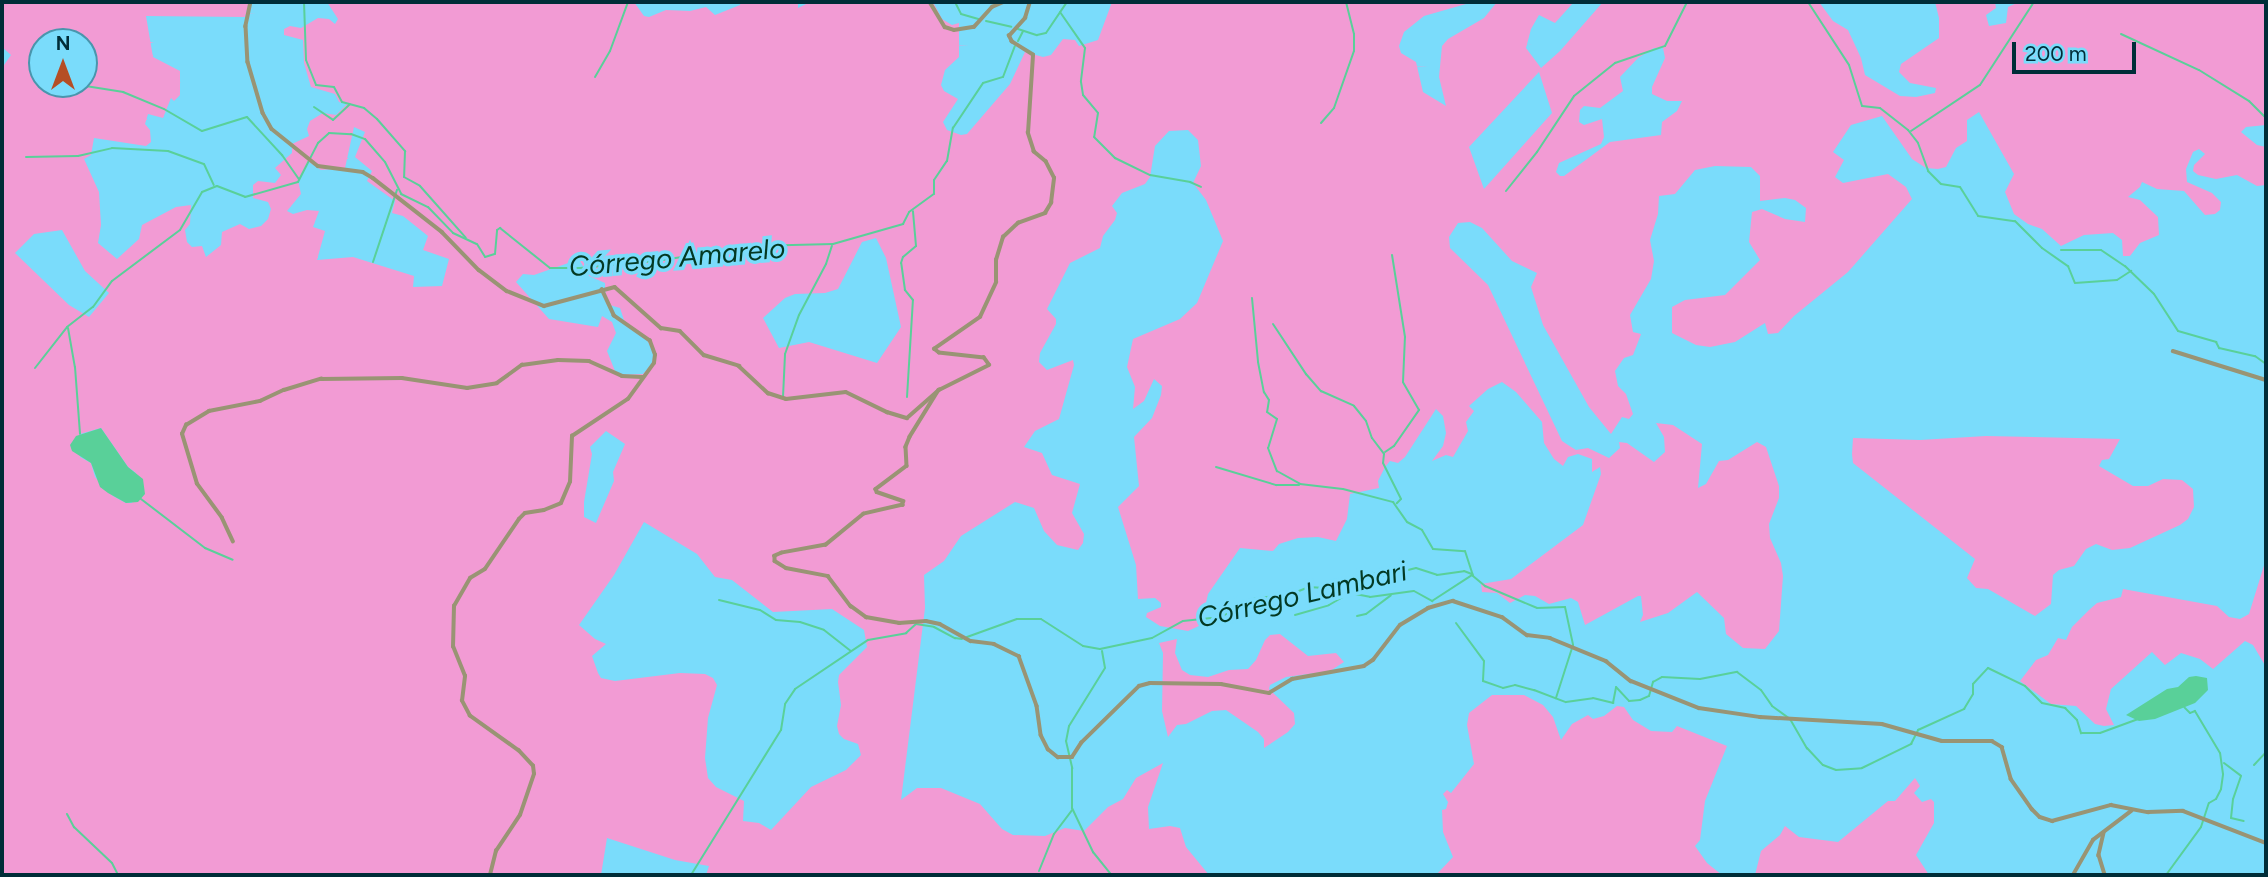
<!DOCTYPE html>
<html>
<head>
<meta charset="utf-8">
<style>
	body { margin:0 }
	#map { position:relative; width:2268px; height:877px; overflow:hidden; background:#7adcfb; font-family:Figtree,sans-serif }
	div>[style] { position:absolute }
	.green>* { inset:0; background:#f29bd4 }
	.water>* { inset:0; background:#59d099 }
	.stream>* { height:2px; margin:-1px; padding:0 1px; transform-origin:1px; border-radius:1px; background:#59d099 }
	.minor>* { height:3.5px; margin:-1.75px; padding:0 1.75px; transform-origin:1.75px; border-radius:1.75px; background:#999474 }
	span { translate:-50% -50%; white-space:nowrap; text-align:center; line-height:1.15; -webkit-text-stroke:7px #7adcfb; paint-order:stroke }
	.water-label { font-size:28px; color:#033923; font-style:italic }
	.frame { position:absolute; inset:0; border:4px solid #002d38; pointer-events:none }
	.north { position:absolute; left:28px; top:28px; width:70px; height:70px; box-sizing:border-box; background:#7adcfb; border:2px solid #4996ad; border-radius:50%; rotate:0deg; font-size:19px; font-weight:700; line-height:28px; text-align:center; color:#002d38 }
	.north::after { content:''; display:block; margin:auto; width:24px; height:32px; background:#b54e25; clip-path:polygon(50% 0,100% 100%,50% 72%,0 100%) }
	.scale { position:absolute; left:2012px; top:42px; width:124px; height:32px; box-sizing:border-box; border:4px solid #002d38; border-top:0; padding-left:9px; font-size:21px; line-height:24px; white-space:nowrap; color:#002d38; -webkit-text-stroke:5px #7adcfb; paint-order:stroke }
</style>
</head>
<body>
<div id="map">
	<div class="green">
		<div style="clip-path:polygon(evenodd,2px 2px,249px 2px,245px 17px,146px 16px,153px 57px,180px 71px,180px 95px,174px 101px,171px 98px,163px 118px,148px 114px,145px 124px,150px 130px,151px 142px,146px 146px,94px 138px,91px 155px,84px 159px,99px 192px,101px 225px,98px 243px,117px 259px,139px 239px,142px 225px,176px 207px,191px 205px,190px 224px,185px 230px,187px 242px,192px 247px,202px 246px,206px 257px,221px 245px,222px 232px,240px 224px,249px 229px,261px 226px,268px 219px,271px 209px,268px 202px,253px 198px,253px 185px,258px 181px,275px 183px,281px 175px,275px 168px,292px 153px,292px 144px,309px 136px,307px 129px,310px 121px,323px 113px,336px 115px,347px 104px,339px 102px,335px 94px,311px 87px,304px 63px,303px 40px,284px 35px,284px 29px,290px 26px,301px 28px,318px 18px,329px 19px,335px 24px,338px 19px,327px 2px,634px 2px,644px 16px,649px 17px,666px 10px,690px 11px,706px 7px,715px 15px,740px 5px,741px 2px,798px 2px,798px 8px,810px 2px,933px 2px,942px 19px,952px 25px,959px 23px,959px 57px,945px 70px,941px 85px,944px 91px,958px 99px,943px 122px,947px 130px,961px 135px,967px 134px,1010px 84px,1025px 52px,1043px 57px,1051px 55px,1063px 39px,1075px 40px,1079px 46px,1098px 40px,1112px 2px,1492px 2px,1466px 4px,1424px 16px,1404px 32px,1399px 46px,1401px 53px,1416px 62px,1423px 92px,1446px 106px,1439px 77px,1442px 46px,1448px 39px,1484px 18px,1497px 2px,1573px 3px,1555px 23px,1539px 15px,1531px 29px,1526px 48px,1541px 68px,1560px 51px,1603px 2px,1819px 2px,1833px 21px,1848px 30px,1861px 58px,1865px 75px,1900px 96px,1916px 97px,1935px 93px,1936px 88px,1910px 83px,1899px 72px,1901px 64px,1939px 38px,1939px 18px,1935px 2px,1995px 2px,1996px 8px,1986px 15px,1989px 26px,2006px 23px,2008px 7px,2019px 2px,2266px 2px,2266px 125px,2246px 127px,2241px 132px,2257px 145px,2266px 147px,2266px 185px,2257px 186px,2237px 175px,2216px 179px,2198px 175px,2193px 171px,2194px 165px,2205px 154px,2199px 149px,2193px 152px,2186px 169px,2187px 182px,2212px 193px,2221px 202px,2220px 210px,2215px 214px,2205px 215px,2184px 191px,2157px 189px,2142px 182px,2140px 187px,2128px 197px,2140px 200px,2158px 217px,2159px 235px,2140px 243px,2130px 256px,2123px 256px,2122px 240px,2113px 233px,2084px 235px,2061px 246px,2042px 229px,2028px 224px,2014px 214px,2005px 192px,2014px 174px,1979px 112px,1967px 120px,1967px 141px,1956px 148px,1946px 167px,1938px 169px,1926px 168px,1912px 159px,1882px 116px,1851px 125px,1833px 152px,1844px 160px,1835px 177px,1843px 183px,1888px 174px,1906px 187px,1912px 199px,1848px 272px,1794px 316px,1778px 333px,1768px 334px,1765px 323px,1735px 342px,1710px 347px,1696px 345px,1672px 333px,1672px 307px,1685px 300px,1725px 295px,1760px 260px,1749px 242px,1752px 212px,1762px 209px,1785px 219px,1805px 222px,1806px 208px,1795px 200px,1785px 198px,1760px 201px,1760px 176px,1751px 167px,1715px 166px,1695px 170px,1675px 194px,1659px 196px,1658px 214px,1650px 240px,1654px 261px,1651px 279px,1630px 315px,1633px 332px,1641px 334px,1640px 337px,1633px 355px,1624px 358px,1615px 371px,1618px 386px,1626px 394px,1633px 414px,1629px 419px,1622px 417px,1611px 434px,1589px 407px,1543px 325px,1531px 287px,1537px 273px,1512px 261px,1482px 228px,1470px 222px,1458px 223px,1449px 237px,1450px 248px,1488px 285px,1562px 441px,1568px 445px,1576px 450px,1588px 448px,1609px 458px,1620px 448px,1619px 442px,1627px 443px,1654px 462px,1665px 452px,1664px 437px,1656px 423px,1673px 425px,1702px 444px,1698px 488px,1706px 484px,1719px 461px,1728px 460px,1757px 442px,1766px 447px,1779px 486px,1779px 498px,1769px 524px,1770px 538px,1781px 563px,1783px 576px,1779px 631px,1765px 649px,1743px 648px,1726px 634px,1724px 618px,1697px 592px,1668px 613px,1640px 622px,1643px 615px,1641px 596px,1638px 596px,1585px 625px,1578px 602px,1571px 598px,1549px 604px,1535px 596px,1525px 595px,1510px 603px,1497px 593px,1482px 592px,1481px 584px,1511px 579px,1583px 525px,1601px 474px,1600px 467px,1592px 472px,1592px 459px,1578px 454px,1568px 457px,1563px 466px,1554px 459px,1544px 443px,1542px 422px,1516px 392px,1502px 382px,1488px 389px,1469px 406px,1474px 411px,1466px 422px,1468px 431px,1453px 457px,1446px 455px,1432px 461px,1443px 446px,1446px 433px,1443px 416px,1436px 409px,1405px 457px,1398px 463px,1390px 461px,1385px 467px,1378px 481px,1379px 488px,1350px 494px,1347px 519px,1336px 541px,1318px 537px,1298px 538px,1279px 544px,1273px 551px,1240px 548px,1208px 594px,1201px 625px,1188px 631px,1160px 626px,1146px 617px,1147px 613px,1161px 607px,1161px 603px,1155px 598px,1138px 599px,1136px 565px,1118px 507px,1139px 486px,1134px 437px,1152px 418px,1161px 395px,1162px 386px,1154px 379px,1144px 401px,1133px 409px,1135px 387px,1127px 367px,1133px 339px,1180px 319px,1197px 303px,1223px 241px,1206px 200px,1193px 183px,1201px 166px,1198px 140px,1188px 130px,1169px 131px,1155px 146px,1150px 177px,1145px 184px,1122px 193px,1112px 206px,1117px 213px,1115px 220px,1103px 236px,1100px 248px,1070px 263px,1047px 309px,1056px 319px,1056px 324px,1040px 353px,1039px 362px,1047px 370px,1073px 360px,1074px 365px,1059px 419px,1035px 431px,1024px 447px,1042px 453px,1052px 475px,1080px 484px,1072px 513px,1084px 534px,1083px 543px,1078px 550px,1057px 545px,1044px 531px,1034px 508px,1015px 502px,961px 536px,944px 561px,924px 575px,925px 608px,901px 800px,917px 788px,941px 788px,980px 804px,1002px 829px,1013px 835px,1045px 836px,1065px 828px,1084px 831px,1108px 807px,1123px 799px,1136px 778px,1163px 763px,1148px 807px,1149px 829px,1170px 826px,1180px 828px,1186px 847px,1209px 875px,706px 875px,709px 866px,675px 860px,607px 838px,601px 875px,2px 875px,2px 68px,11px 55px,2px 47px,2px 2px,42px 42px,84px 42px,84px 84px,42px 84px,42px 42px,2px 2px,1654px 48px,1663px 48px,1665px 58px,1652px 87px,1652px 94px,1667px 101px,1682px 101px,1677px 111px,1662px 122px,1661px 135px,1610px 142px,1564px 176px,1560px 176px,1556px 172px,1559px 163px,1601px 144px,1604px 137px,1602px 119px,1584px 125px,1579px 122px,1580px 110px,1584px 106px,1600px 108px,1623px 91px,1620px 77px,1638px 58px,1654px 48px,2px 2px,1539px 72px,1552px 113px,1484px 189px,1469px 147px,1539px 72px,2px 2px,354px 127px,365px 132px,355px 157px,372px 171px,367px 181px,395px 201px,392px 213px,403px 216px,428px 236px,423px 250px,449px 259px,442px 286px,413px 287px,414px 276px,353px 257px,317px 260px,325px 231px,313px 227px,319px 211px,307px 210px,293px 214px,287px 211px,301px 194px,298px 180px,309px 162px,321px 170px,345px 168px,354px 127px,2px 2px,62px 230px,85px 271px,109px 293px,89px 317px,69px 305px,15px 253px,34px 234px,62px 230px,2px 2px,876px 238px,886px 258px,901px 327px,877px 363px,809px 342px,779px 348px,763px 318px,785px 298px,795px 294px,825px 293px,838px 289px,862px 242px,876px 238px,2px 2px,574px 261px,580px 261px,589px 276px,605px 283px,606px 304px,620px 308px,626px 326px,647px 340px,654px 353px,652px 364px,643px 374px,617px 375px,615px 371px,607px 351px,616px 333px,612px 322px,602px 316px,598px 327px,549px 319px,516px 282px,523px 274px,534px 275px,574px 261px,2px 2px,101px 428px,128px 467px,136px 473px,132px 503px,126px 503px,113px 496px,95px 477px,91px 463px,80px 457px,80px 434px,101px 428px,2px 2px,606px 431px,625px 444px,613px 472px,614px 481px,596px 523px,584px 517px,584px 502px,592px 454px,590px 447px,606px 431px,2px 2px,644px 522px,697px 554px,715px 577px,732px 580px,773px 612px,832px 609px,864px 630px,867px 647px,839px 675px,838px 682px,841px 705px,837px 726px,839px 734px,844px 739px,858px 744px,861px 755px,846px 770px,811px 787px,771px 830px,759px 823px,743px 821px,744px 801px,716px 787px,708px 778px,705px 758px,708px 718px,717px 685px,713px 678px,705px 674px,680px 673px,615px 681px,601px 678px,598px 673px,592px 656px,606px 644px,595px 639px,579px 625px,614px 575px,644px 522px)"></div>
		<div style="clip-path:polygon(1986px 436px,2120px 439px,2109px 459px,2102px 460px,2099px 466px,2133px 486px,2148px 486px,2163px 479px,2182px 480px,2193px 489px,2194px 507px,2188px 519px,2180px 525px,2130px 548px,2112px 550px,2096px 544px,2086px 549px,2074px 566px,2059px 570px,2053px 575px,2051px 604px,2035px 616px,1988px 589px,1976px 588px,1967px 578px,1975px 559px,1853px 463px,1852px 454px,1853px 438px,1920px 440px)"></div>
		<div style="clip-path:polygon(2266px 559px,2266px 667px,2253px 645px,2245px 641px,2213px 669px,2200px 659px,2181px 653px,2165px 665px,2152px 652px,2111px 689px,2106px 709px,2114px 725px,2104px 726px,2095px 724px,2076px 706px,2051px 704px,2020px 681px,2036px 660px,2048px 655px,2058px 638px,2066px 640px,2072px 627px,2089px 610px,2097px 603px,2121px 597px,2123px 589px,2217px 606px,2229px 617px,2240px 619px,2249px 614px)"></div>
		<div style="clip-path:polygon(1280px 634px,1308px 656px,1336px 653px,1344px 662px,1330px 671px,1286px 677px,1270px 685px,1269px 689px,1294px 713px,1295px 724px,1288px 732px,1264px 748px,1264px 739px,1258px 732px,1226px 710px,1212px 711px,1186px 724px,1177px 725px,1168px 737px,1162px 711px,1163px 653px,1159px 643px,1177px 639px,1175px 653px,1182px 670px,1190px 675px,1208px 677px,1229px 670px,1248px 669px,1256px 660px,1265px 640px,1270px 635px)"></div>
		<div style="clip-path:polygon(1492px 695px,1524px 695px,1543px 705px,1553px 717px,1561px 740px,1572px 724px,1588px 715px,1593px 719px,1604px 716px,1617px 706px,1624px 707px,1633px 720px,1651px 731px,1672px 732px,1677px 726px,1727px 746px,1705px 801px,1700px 840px,1695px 846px,1707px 863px,1722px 875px,1436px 875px,1453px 857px,1443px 832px,1442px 810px,1446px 809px,1448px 802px,1443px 794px,1447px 790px,1451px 793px,1474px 764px,1467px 725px,1469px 713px)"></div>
		<div style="clip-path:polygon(1915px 778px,1920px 786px,1914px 793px,1922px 802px,1931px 799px,1934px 802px,1934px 823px,1916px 855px,1929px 875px,1755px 875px,1761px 851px,1780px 835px,1785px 826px,1799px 837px,1838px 842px,1888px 801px,1895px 801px)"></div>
	</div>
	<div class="water">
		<div style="clip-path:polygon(101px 428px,128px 467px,143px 479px,145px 494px,138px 502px,126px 503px,108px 493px,100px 487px,91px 463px,72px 451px,70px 445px,76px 436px)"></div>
		<div style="clip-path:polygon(2196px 676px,2207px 678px,2208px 690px,2195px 703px,2155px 719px,2139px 721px,2126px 715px,2167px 689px,2178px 687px,2189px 677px)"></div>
	</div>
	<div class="stream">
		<div style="left:304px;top:2px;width:58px;rotate:88deg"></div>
		<div style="left:306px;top:60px;width:27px;rotate:68deg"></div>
		<div style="left:316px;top:85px;width:18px;rotate:6deg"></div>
		<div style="left:334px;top:87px;width:17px;rotate:62deg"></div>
		<div style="left:342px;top:102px;width:23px;rotate:15deg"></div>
		<div style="left:364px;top:108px;width:17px;rotate:40deg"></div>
		<div style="left:377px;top:119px;width:43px;rotate:48.8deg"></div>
		<div style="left:405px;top:151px;width:26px;rotate:92deg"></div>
		<div style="left:404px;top:177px;width:18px;rotate:29deg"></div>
		<div style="left:420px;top:186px;width:69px;rotate:48.5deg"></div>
		<div style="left:955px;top:2px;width:13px;rotate:63deg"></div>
		<div style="left:961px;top:14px;width:18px;rotate:16deg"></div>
		<div style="left:1808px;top:2px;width:75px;rotate:56.9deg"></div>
		<div style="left:1849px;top:65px;width:43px;rotate:72.4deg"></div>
		<div style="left:1862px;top:106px;width:18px;rotate:6deg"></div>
		<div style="left:1880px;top:108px;width:36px;rotate:38deg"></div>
		<div style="left:1908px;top:130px;width:16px;rotate:52deg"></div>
		<div style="left:1918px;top:143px;width:30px;rotate:70deg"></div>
		<div style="left:1928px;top:171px;width:18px;rotate:45deg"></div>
		<div style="left:1941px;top:184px;width:19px;rotate:9deg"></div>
		<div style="left:1960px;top:187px;width:34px;rotate:58deg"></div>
		<div style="left:1978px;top:216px;width:37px;rotate:8deg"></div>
		<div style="left:2015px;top:221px;width:38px;rotate:45deg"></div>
		<div style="left:2042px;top:248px;width:32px;rotate:35deg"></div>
		<div style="left:2068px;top:266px;width:18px;rotate:68deg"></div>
		<div style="left:2075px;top:283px;width:42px;rotate:-4.1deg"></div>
		<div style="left:2117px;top:280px;width:17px;rotate:-33deg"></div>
		<div style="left:1060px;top:12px;width:44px;rotate:55.2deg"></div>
		<div style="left:1085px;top:48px;width:34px;rotate:97deg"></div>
		<div style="left:1081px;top:82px;width:13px;rotate:81deg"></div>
		<div style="left:1083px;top:95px;width:23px;rotate:50deg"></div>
		<div style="left:1098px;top:113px;width:24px;rotate:99deg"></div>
		<div style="left:1094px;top:137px;width:30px;rotate:45deg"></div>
		<div style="left:1115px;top:158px;width:39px;rotate:26deg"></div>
		<div style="left:1150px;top:175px;width:41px;rotate:9.9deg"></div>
		<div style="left:1190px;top:182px;width:12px;rotate:24deg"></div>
		<div style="left:986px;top:21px;width:26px;rotate:13deg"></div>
		<div style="left:1018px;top:29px;width:20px;rotate:18deg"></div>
		<div style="left:1037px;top:35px;width:9px;rotate:-13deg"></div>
		<div style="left:1046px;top:33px;width:37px;rotate:-56deg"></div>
		<div style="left:2121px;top:34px;width:86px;rotate:24.8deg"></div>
		<div style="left:2199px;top:70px;width:59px;rotate:31.8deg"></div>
		<div style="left:2249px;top:101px;width:24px;rotate:45deg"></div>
		<div style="left:1018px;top:41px;width:11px;rotate:-63deg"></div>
		<div style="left:595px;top:77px;width:30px;rotate:-60deg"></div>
		<div style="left:610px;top:51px;width:52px;rotate:-69.8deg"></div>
		<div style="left:73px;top:84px;width:51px;rotate:9.1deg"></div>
		<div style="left:123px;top:92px;width:44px;rotate:22.5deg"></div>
		<div style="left:164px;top:109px;width:44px;rotate:30.1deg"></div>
		<div style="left:202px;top:131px;width:47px;rotate:-17.3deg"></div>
		<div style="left:247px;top:117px;width:52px;rotate:47.4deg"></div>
		<div style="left:282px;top:155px;width:29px;rotate:55deg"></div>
		<div style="left:314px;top:107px;width:23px;rotate:34deg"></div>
		<div style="left:333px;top:120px;width:23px;rotate:-43deg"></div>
		<div style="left:1321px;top:123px;width:20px;rotate:-49deg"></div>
		<div style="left:1334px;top:108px;width:60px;rotate:-70.7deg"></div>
		<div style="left:1354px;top:51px;width:17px;rotate:-90deg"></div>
		<div style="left:1354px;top:34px;width:33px;rotate:-104deg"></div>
		<div style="left:1911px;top:131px;width:83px;rotate:-33.7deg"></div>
		<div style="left:1980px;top:85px;width:99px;rotate:-57deg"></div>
		<div style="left:26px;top:157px;width:52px;rotate:-1.1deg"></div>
		<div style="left:78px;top:156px;width:35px;rotate:-13deg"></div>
		<div style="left:112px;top:148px;width:56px;rotate:3.1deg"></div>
		<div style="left:168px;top:151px;width:38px;rotate:20deg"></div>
		<div style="left:204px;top:164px;width:23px;rotate:65deg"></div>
		<div style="left:1506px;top:191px;width:50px;rotate:-51.5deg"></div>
		<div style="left:1537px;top:152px;width:67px;rotate:-56.5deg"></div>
		<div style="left:1574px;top:96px;width:53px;rotate:-38.8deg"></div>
		<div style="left:1615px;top:63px;width:53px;rotate:-18.8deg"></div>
		<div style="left:1665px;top:46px;width:49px;rotate:-63.4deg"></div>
		<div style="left:2061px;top:250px;width:40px"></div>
		<div style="left:2101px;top:250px;width:29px;rotate:34deg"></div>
		<div style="left:2125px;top:266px;width:40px;rotate:44deg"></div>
		<div style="left:2154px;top:294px;width:44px;rotate:57deg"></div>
		<div style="left:2178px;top:331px;width:40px;rotate:16deg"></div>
		<div style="left:2216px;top:342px;width:7px;rotate:63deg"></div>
		<div style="left:2219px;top:348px;width:37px;rotate:13deg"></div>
		<div style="left:2255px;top:356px;width:14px;rotate:36deg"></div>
		<div style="left:373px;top:262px;width:76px;rotate:-71.6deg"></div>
		<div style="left:1252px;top:298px;width:64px;rotate:84.6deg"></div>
		<div style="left:1258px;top:362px;width:31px;rotate:79deg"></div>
		<div style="left:1264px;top:392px;width:9px;rotate:58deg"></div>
		<div style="left:1269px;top:400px;width:12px;rotate:99deg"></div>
		<div style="left:1267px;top:412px;width:12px;rotate:35deg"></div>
		<div style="left:1277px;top:419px;width:30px;rotate:107deg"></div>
		<div style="left:1268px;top:448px;width:25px;rotate:69deg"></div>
		<div style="left:1277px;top:471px;width:26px;rotate:29deg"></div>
		<div style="left:1300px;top:484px;width:43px;rotate:6.6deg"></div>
		<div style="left:1343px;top:489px;width:52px;rotate:14.6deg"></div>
		<div style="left:1393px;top:502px;width:24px;rotate:55deg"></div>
		<div style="left:1407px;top:522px;width:17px;rotate:28deg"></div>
		<div style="left:1422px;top:530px;width:22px;rotate:60deg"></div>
		<div style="left:1433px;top:549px;width:32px;rotate:4deg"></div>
		<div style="left:1465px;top:551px;width:26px;rotate:72deg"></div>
		<div style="left:1473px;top:576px;width:16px;rotate:40deg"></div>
		<div style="left:1485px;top:586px;width:56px;rotate:22.9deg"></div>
		<div style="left:1537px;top:608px;width:28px;rotate:-2deg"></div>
		<div style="left:1565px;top:607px;width:39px;rotate:78deg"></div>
		<div style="left:1573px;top:645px;width:56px;rotate:107.8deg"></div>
		<div style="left:1273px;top:324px;width:60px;rotate:56.6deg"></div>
		<div style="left:1306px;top:374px;width:23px;rotate:49deg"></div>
		<div style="left:1321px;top:391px;width:36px;rotate:24deg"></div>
		<div style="left:1354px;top:406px;width:19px;rotate:51deg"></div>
		<div style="left:1366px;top:421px;width:18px;rotate:71deg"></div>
		<div style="left:1372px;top:438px;width:20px;rotate:53deg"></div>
		<div style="left:1384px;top:454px;width:9px;rotate:96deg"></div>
		<div style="left:1383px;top:463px;width:40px;rotate:63.4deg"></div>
		<div style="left:1401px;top:499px;width:6px;rotate:135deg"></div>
		<div style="left:68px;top:328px;width:40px;rotate:80deg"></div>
		<div style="left:75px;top:367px;width:67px;rotate:85.7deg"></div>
		<div style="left:35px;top:368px;width:52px;rotate:-52deg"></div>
		<div style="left:67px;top:327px;width:33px;rotate:-38deg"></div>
		<div style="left:93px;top:307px;width:32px;rotate:-54deg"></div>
		<div style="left:112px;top:281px;width:85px;rotate:-36.9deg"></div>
		<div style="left:180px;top:230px;width:44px;rotate:-59.9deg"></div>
		<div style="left:202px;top:192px;width:16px;rotate:-22deg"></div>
		<div style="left:217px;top:186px;width:30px;rotate:21deg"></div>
		<div style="left:245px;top:197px;width:55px;rotate:-15.8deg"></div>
		<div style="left:298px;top:182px;width:44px;rotate:-62.9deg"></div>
		<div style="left:318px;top:143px;width:15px;rotate:-42deg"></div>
		<div style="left:329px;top:133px;width:22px;rotate:3deg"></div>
		<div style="left:351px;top:134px;width:15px;rotate:20deg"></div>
		<div style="left:365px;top:139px;width:30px;rotate:49deg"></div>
		<div style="left:385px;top:162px;width:36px;rotate:63deg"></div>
		<div style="left:401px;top:194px;width:30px;rotate:26deg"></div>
		<div style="left:428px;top:207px;width:36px;rotate:46deg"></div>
		<div style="left:453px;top:233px;width:26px;rotate:25deg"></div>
		<div style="left:477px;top:244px;width:15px;rotate:58deg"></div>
		<div style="left:485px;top:257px;width:10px;rotate:-17deg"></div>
		<div style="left:495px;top:254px;width:24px;rotate:-85deg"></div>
		<div style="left:497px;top:230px;width:4px;rotate:-34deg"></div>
		<div style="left:500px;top:228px;width:64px;rotate:38.7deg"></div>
		<div style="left:550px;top:268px;width:30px"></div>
		<div style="left:580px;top:268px;width:77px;rotate:-5.2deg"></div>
		<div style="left:657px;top:261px;width:94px;rotate:-9.2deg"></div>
		<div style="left:750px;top:246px;width:83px;rotate:-1.4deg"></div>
		<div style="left:833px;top:244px;width:73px;rotate:-15.9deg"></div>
		<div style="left:903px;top:224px;width:13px;rotate:-63deg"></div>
		<div style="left:909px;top:212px;width:31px;rotate:-36deg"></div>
		<div style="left:934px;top:194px;width:14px;rotate:-90deg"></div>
		<div style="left:934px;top:180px;width:23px;rotate:-56deg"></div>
		<div style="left:947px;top:161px;width:34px;rotate:-80deg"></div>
		<div style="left:953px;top:128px;width:54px;rotate:-56.3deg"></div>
		<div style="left:983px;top:83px;width:21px;rotate:-17deg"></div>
		<div style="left:1003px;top:77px;width:33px;rotate:-69deg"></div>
		<div style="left:783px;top:397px;width:43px;rotate:-87.3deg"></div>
		<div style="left:785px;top:354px;width:41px;rotate:-70.3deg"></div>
		<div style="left:799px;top:315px;width:58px;rotate:-62.1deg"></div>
		<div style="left:826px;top:264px;width:19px;rotate:-72deg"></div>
		<div style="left:907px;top:397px;width:97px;rotate:-86.5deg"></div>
		<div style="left:913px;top:300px;width:13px;rotate:-129deg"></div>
		<div style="left:905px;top:290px;width:27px;rotate:-98deg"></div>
		<div style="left:901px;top:263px;width:6px;rotate:-72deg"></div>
		<div style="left:903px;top:257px;width:17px;rotate:-40deg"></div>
		<div style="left:916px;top:246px;width:35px;rotate:-95deg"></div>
		<div style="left:1385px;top:452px;width:11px;rotate:-34deg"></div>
		<div style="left:1394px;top:446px;width:44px;rotate:-55.2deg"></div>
		<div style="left:1419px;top:410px;width:32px;rotate:-120deg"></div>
		<div style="left:1403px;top:382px;width:45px;rotate:-87.5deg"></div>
		<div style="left:1405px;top:337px;width:83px;rotate:-99deg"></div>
		<div style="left:1216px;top:467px;width:63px;rotate:16.7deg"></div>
		<div style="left:1276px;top:485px;width:23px"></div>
		<div style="left:141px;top:499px;width:81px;rotate:37.4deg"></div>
		<div style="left:205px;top:548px;width:30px;rotate:23deg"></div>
		<div style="left:719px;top:600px;width:42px;rotate:13.7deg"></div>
		<div style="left:760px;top:610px;width:19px;rotate:32deg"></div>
		<div style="left:776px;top:620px;width:24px;rotate:5deg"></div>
		<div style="left:800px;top:622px;width:25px;rotate:18deg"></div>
		<div style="left:824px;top:630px;width:34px;rotate:38deg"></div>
		<div style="left:1295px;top:615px;width:35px;rotate:-16deg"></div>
		<div style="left:1329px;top:605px;width:24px;rotate:-30deg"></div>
		<div style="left:1350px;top:593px;width:20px;rotate:11deg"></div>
		<div style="left:1370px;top:597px;width:44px;rotate:-7.8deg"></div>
		<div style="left:1414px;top:591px;width:21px;rotate:29deg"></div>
		<div style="left:1432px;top:601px;width:48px;rotate:-33deg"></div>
		<div style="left:1357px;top:616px;width:9px;rotate:-13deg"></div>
		<div style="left:1366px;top:614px;width:31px;rotate:-37deg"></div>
		<div style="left:1456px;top:623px;width:47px;rotate:53.6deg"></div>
		<div style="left:1484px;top:661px;width:20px;rotate:93deg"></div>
		<div style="left:1483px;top:681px;width:21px;rotate:19deg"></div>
		<div style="left:1503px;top:688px;width:12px;rotate:-14deg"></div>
		<div style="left:1515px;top:685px;width:20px;rotate:15deg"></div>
		<div style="left:1534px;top:690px;width:34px;rotate:21deg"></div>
		<div style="left:1566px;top:702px;width:27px;rotate:-8deg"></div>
		<div style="left:1593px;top:698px;width:21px;rotate:14deg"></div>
		<div style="left:1613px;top:703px;width:16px;rotate:-79deg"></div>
		<div style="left:1616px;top:687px;width:19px;rotate:47deg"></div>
		<div style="left:1629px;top:701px;width:11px;rotate:-5deg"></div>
		<div style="left:1640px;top:700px;width:10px;rotate:-24deg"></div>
		<div style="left:1649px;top:696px;width:15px;rotate:-74deg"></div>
		<div style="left:1653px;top:682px;width:10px;rotate:-29deg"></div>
		<div style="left:1662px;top:677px;width:38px;rotate:3deg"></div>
		<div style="left:1700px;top:679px;width:38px;rotate:-11deg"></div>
		<div style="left:1737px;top:672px;width:30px;rotate:37deg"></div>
		<div style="left:1761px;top:690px;width:19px;rotate:55deg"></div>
		<div style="left:1772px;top:706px;width:22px;rotate:36deg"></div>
		<div style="left:1790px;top:719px;width:34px;rotate:60deg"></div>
		<div style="left:1807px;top:748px;width:23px;rotate:47deg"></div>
		<div style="left:1823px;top:765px;width:14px;rotate:21deg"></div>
		<div style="left:1836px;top:770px;width:26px;rotate:-4deg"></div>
		<div style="left:1862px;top:768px;width:55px;rotate:-26.1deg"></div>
		<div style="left:1911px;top:744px;width:16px;rotate:-63deg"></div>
		<div style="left:1918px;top:730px;width:51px;rotate:-24.5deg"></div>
		<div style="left:1964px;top:709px;width:17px;rotate:-59deg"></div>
		<div style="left:1973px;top:694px;width:10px;rotate:-90deg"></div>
		<div style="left:1973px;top:684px;width:22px;rotate:-47deg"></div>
		<div style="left:1988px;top:668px;width:41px;rotate:25.9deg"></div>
		<div style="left:2025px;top:686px;width:24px;rotate:45deg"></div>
		<div style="left:2042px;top:703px;width:24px;rotate:12deg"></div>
		<div style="left:2065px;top:708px;width:17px;rotate:45deg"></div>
		<div style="left:2077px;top:720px;width:14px;rotate:73deg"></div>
		<div style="left:2081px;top:733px;width:19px"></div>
		<div style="left:2100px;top:733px;width:40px;rotate:-20.2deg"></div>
		<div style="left:967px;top:637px;width:53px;rotate:-19.8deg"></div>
		<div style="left:1017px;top:619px;width:24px"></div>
		<div style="left:1041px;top:619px;width:50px;rotate:32.7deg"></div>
		<div style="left:1083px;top:646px;width:17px;rotate:10deg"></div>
		<div style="left:1100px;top:649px;width:53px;rotate:-11.9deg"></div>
		<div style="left:1152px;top:638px;width:35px;rotate:-29deg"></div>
		<div style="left:1183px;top:621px;width:38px;rotate:-6deg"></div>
		<div style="left:1221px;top:617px;width:38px;rotate:-29deg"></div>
		<div style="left:1254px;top:599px;width:40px;rotate:-8.5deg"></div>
		<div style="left:1294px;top:593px;width:16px;rotate:-22deg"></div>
		<div style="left:1309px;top:587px;width:26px;rotate:4deg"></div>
		<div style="left:1335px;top:589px;width:11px;rotate:-41deg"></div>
		<div style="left:1343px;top:582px;width:15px"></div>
		<div style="left:1358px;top:582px;width:17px;rotate:-33deg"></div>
		<div style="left:1372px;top:573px;width:12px;rotate:14deg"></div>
		<div style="left:1384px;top:576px;width:33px;rotate:-14deg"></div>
		<div style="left:1416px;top:568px;width:22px;rotate:18deg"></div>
		<div style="left:1437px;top:575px;width:27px;rotate:-8deg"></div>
		<div style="left:1464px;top:571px;width:9px;rotate:21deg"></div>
		<div style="left:1102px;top:651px;width:17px;rotate:80deg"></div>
		<div style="left:1105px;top:668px;width:68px;rotate:121.8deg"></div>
		<div style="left:1069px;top:726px;width:15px;rotate:101deg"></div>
		<div style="left:1066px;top:741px;width:28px;rotate:77deg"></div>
		<div style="left:1072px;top:768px;width:40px;rotate:90deg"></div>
		<div style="left:1072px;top:808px;width:49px;rotate:64.5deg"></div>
		<div style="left:1093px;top:852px;width:28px;rotate:51deg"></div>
		<div style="left:2224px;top:763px;width:21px;rotate:37deg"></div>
		<div style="left:2241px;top:776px;width:24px;rotate:109deg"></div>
		<div style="left:2233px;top:799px;width:19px;rotate:96deg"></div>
		<div style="left:2231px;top:818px;width:13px;rotate:13deg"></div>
		<div style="left:2254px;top:765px;width:18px;rotate:-47deg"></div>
		<div style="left:67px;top:814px;width:15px;rotate:62deg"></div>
		<div style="left:74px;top:827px;width:52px;rotate:43.5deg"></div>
		<div style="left:112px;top:863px;width:13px;rotate:63deg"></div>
		<div style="left:1039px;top:871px;width:40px;rotate:-68deg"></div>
		<div style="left:1054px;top:834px;width:30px;rotate:-53deg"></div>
		<div style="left:691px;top:875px;width:171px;rotate:-58.2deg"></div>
		<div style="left:781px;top:730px;width:26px;rotate:-81deg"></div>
		<div style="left:785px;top:704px;width:18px;rotate:-56deg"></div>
		<div style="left:795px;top:689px;width:88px;rotate:-33.9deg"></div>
		<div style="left:868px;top:640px;width:39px;rotate:-10deg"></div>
		<div style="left:906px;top:633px;width:13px;rotate:-42deg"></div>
		<div style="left:916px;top:624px;width:18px;rotate:9deg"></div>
		<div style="left:934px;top:627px;width:24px;rotate:28deg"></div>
		<div style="left:955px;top:638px;width:7px;rotate:8deg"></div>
		<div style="left:2166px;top:875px;width:59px;rotate:-53.9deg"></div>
		<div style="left:2201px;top:827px;width:25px;rotate:-72deg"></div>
		<div style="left:2209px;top:803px;width:8px;rotate:-30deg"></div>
		<div style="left:2216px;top:799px;width:11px;rotate:-63deg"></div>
		<div style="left:2221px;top:789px;width:15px;rotate:-82deg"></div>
		<div style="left:2223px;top:774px;width:21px;rotate:-98deg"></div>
		<div style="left:2220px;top:753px;width:49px;rotate:-120.8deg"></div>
		<div style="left:2195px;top:711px;width:5px;rotate:158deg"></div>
		<div style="left:2190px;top:713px;width:8px;rotate:-135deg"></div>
	</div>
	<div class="minor">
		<div style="left:251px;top:2px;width:25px;rotate:102deg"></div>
		<div style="left:246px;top:26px;width:36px;rotate:87deg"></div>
		<div style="left:248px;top:62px;width:53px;rotate:73.6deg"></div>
		<div style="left:263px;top:113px;width:18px;rotate:61deg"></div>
		<div style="left:272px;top:129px;width:59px;rotate:38.8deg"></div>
		<div style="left:318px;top:166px;width:45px;rotate:7.6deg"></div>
		<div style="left:363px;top:172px;width:12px;rotate:31deg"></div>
		<div style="left:373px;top:178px;width:88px;rotate:38deg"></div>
		<div style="left:442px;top:232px;width:53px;rotate:45.8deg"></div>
		<div style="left:479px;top:270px;width:35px;rotate:37deg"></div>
		<div style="left:507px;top:291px;width:40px;rotate:22deg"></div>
		<div style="left:544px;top:306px;width:73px;rotate:-15deg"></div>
		<div style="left:615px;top:287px;width:62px;rotate:41.7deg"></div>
		<div style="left:661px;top:328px;width:19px;rotate:9deg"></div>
		<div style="left:680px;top:331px;width:34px;rotate:45deg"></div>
		<div style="left:704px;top:355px;width:37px;rotate:17deg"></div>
		<div style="left:739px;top:366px;width:40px;rotate:43deg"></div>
		<div style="left:768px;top:393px;width:19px;rotate:18deg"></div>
		<div style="left:786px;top:399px;width:60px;rotate:-6.7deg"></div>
		<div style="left:846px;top:392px;width:46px;rotate:26deg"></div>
		<div style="left:887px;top:412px;width:21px;rotate:17deg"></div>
		<div style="left:907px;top:418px;width:43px;rotate:-41.2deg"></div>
		<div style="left:939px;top:390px;width:56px;rotate:-26.6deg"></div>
		<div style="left:989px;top:365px;width:9px;rotate:-126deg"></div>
		<div style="left:984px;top:358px;width:45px;rotate:-173.7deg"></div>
		<div style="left:939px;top:353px;width:6px;rotate:-141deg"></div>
		<div style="left:934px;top:349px;width:56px;rotate:-34.8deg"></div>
		<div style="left:980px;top:317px;width:38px;rotate:-65deg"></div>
		<div style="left:996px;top:282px;width:22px;rotate:-90deg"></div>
		<div style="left:996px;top:260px;width:24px;rotate:-73deg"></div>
		<div style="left:1003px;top:237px;width:21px;rotate:-43deg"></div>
		<div style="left:1018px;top:223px;width:29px;rotate:-20deg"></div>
		<div style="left:1045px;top:213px;width:12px;rotate:-59deg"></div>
		<div style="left:1051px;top:203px;width:25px;rotate:-83deg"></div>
		<div style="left:1054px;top:178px;width:18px;rotate:-117deg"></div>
		<div style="left:1046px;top:162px;width:16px;rotate:-140deg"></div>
		<div style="left:1034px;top:152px;width:20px;rotate:-108deg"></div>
		<div style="left:1028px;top:133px;width:78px;rotate:-86.3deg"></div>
		<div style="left:1033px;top:55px;width:25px;rotate:-148deg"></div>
		<div style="left:1012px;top:42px;width:7px;rotate:-117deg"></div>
		<div style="left:1009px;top:36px;width:24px;rotate:-48deg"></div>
		<div style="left:1025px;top:18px;width:17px;rotate:-73deg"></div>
		<div style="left:930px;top:2px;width:29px;rotate:59deg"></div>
		<div style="left:945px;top:27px;width:9px;rotate:18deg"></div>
		<div style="left:954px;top:30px;width:20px;rotate:-9deg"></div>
		<div style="left:974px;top:27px;width:27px;rotate:-48deg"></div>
		<div style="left:992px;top:7px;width:12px;rotate:-24deg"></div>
		<div style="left:2173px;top:351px;width:97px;rotate:17.3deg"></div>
		<div style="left:939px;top:390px;width:55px;rotate:121.7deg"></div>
		<div style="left:910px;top:437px;width:11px;rotate:112deg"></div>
		<div style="left:906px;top:447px;width:19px;rotate:87deg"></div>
		<div style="left:907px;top:466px;width:39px;rotate:143deg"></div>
		<div style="left:876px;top:489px;width:3px;rotate:72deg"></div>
		<div style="left:877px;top:492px;width:28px;rotate:19deg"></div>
		<div style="left:903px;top:501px;width:4px;rotate:90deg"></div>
		<div style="left:903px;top:505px;width:40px;rotate:167deg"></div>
		<div style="left:864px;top:514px;width:49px;rotate:140.8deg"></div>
		<div style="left:826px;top:545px;width:45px;rotate:169.7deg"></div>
		<div style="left:782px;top:553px;width:8px;rotate:157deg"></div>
		<div style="left:775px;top:556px;width:5px;rotate:90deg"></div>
		<div style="left:775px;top:561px;width:13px;rotate:32deg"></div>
		<div style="left:786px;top:568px;width:43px;rotate:10.8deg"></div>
		<div style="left:828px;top:576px;width:38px;rotate:53deg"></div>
		<div style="left:851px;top:606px;width:19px;rotate:36deg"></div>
		<div style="left:866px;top:617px;width:34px;rotate:10deg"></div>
		<div style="left:899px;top:623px;width:27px;rotate:-4deg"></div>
		<div style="left:926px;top:621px;width:14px;rotate:12deg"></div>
		<div style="left:940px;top:624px;width:35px;rotate:29deg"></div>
		<div style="left:971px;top:641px;width:23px;rotate:7deg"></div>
		<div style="left:994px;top:644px;width:28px;rotate:26deg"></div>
		<div style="left:1019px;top:656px;width:53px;rotate:70.2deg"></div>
		<div style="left:1037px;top:706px;width:29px;rotate:82deg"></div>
		<div style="left:1041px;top:735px;width:16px;rotate:63deg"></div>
		<div style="left:1048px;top:749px;width:13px;rotate:39deg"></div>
		<div style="left:1058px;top:757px;width:14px"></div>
		<div style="left:1072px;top:757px;width:17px;rotate:-57deg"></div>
		<div style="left:1081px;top:743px;width:81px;rotate:-44.5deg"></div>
		<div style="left:1139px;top:686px;width:11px;rotate:-15deg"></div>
		<div style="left:1150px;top:683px;width:71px;rotate:0.8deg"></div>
		<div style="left:1221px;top:684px;width:49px;rotate:10.6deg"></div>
		<div style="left:1269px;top:693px;width:27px;rotate:-31deg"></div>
		<div style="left:1292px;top:679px;width:73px;rotate:-10.2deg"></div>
		<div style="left:1364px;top:666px;width:11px;rotate:-34deg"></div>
		<div style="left:1373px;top:660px;width:44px;rotate:-52.4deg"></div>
		<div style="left:1400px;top:625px;width:33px;rotate:-31deg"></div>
		<div style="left:1428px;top:608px;width:26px;rotate:-16deg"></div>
		<div style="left:1453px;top:601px;width:52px;rotate:18.1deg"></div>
		<div style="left:1502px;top:617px;width:31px;rotate:36deg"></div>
		<div style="left:1527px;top:635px;width:23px;rotate:7deg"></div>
		<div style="left:1550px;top:638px;width:61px;rotate:22.3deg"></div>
		<div style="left:1606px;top:661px;width:32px;rotate:39deg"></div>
		<div style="left:1631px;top:681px;width:73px;rotate:21.7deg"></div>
		<div style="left:1699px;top:708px;width:62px;rotate:8.4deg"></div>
		<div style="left:1760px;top:717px;width:122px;rotate:3.3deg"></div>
		<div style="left:1882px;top:724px;width:62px;rotate:15.8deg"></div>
		<div style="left:1942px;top:741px;width:50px"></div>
		<div style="left:1992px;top:741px;width:12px;rotate:31deg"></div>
		<div style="left:2002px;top:747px;width:33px;rotate:74deg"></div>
		<div style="left:2011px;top:779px;width:37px;rotate:55deg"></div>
		<div style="left:2032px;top:809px;width:11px;rotate:45deg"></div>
		<div style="left:2040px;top:817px;width:13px;rotate:18deg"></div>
		<div style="left:2052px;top:821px;width:61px;rotate:-15.2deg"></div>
		<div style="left:2111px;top:805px;width:38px;rotate:11deg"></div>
		<div style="left:2148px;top:812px;width:35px;rotate:-2deg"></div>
		<div style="left:2183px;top:811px;width:89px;rotate:21.1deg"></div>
		<div style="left:233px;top:542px;width:26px;rotate:-115deg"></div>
		<div style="left:222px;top:518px;width:42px;rotate:-126.3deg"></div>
		<div style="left:197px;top:484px;width:52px;rotate:-106.7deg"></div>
		<div style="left:182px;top:434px;width:10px;rotate:-66deg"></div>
		<div style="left:186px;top:425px;width:27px;rotate:-31deg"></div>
		<div style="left:209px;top:411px;width:52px;rotate:-11.1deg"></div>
		<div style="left:260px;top:401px;width:26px;rotate:-25deg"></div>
		<div style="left:284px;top:390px;width:39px;rotate:-17deg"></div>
		<div style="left:321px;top:379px;width:81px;rotate:-0.7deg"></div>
		<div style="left:402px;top:378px;width:66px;rotate:8.7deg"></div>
		<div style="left:467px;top:388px;width:30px;rotate:-9deg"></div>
		<div style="left:497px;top:383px;width:31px;rotate:-36deg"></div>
		<div style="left:522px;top:365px;width:36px;rotate:-8deg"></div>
		<div style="left:558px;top:360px;width:31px;rotate:2deg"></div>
		<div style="left:589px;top:361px;width:36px;rotate:24deg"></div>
		<div style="left:622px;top:376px;width:20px;rotate:3deg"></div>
		<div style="left:2104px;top:833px;width:23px;rotate:103deg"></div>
		<div style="left:2099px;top:855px;width:21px;rotate:73deg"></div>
		<div style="left:490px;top:875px;width:25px;rotate:-76deg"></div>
		<div style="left:496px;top:851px;width:43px;rotate:-56.3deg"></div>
		<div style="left:520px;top:815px;width:43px;rotate:-71.1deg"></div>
		<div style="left:534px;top:774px;width:8px;rotate:-97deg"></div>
		<div style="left:533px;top:766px;width:21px;rotate:-133deg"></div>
		<div style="left:519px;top:751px;width:60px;rotate:-144.5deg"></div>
		<div style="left:470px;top:716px;width:17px;rotate:-118deg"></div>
		<div style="left:462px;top:701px;width:25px;rotate:-83deg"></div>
		<div style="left:465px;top:676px;width:31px;rotate:-112deg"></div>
		<div style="left:453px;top:647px;width:41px;rotate:-88.6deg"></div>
		<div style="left:454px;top:606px;width:32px;rotate:-60deg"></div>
		<div style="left:470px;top:578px;width:17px;rotate:-31deg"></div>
		<div style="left:485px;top:569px;width:60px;rotate:-55.8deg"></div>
		<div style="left:519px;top:519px;width:8px;rotate:-45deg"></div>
		<div style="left:525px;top:513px;width:19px;rotate:-9deg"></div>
		<div style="left:544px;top:510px;width:18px;rotate:-22deg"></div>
		<div style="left:561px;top:503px;width:23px;rotate:-67deg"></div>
		<div style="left:570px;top:482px;width:46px;rotate:-87.5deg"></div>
		<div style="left:572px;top:436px;width:67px;rotate:-33.5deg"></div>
		<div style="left:628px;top:399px;width:44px;rotate:-54.2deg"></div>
		<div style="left:654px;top:363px;width:8px;rotate:-83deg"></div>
		<div style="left:655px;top:355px;width:15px;rotate:-110deg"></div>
		<div style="left:650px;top:341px;width:44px;rotate:-145.2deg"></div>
		<div style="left:614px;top:316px;width:29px;rotate:-115deg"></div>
		<div style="left:2073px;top:875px;width:40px;rotate:-60.3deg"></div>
		<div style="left:2093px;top:840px;width:48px;rotate:-37.3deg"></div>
	</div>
	<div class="water-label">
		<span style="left:677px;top:257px;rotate:-5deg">Córrego Amarelo</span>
		<span style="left:1302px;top:594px;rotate:-13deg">Córrego Lambari</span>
	</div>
	<div class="frame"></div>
	<div class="north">N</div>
	<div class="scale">200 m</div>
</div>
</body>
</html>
